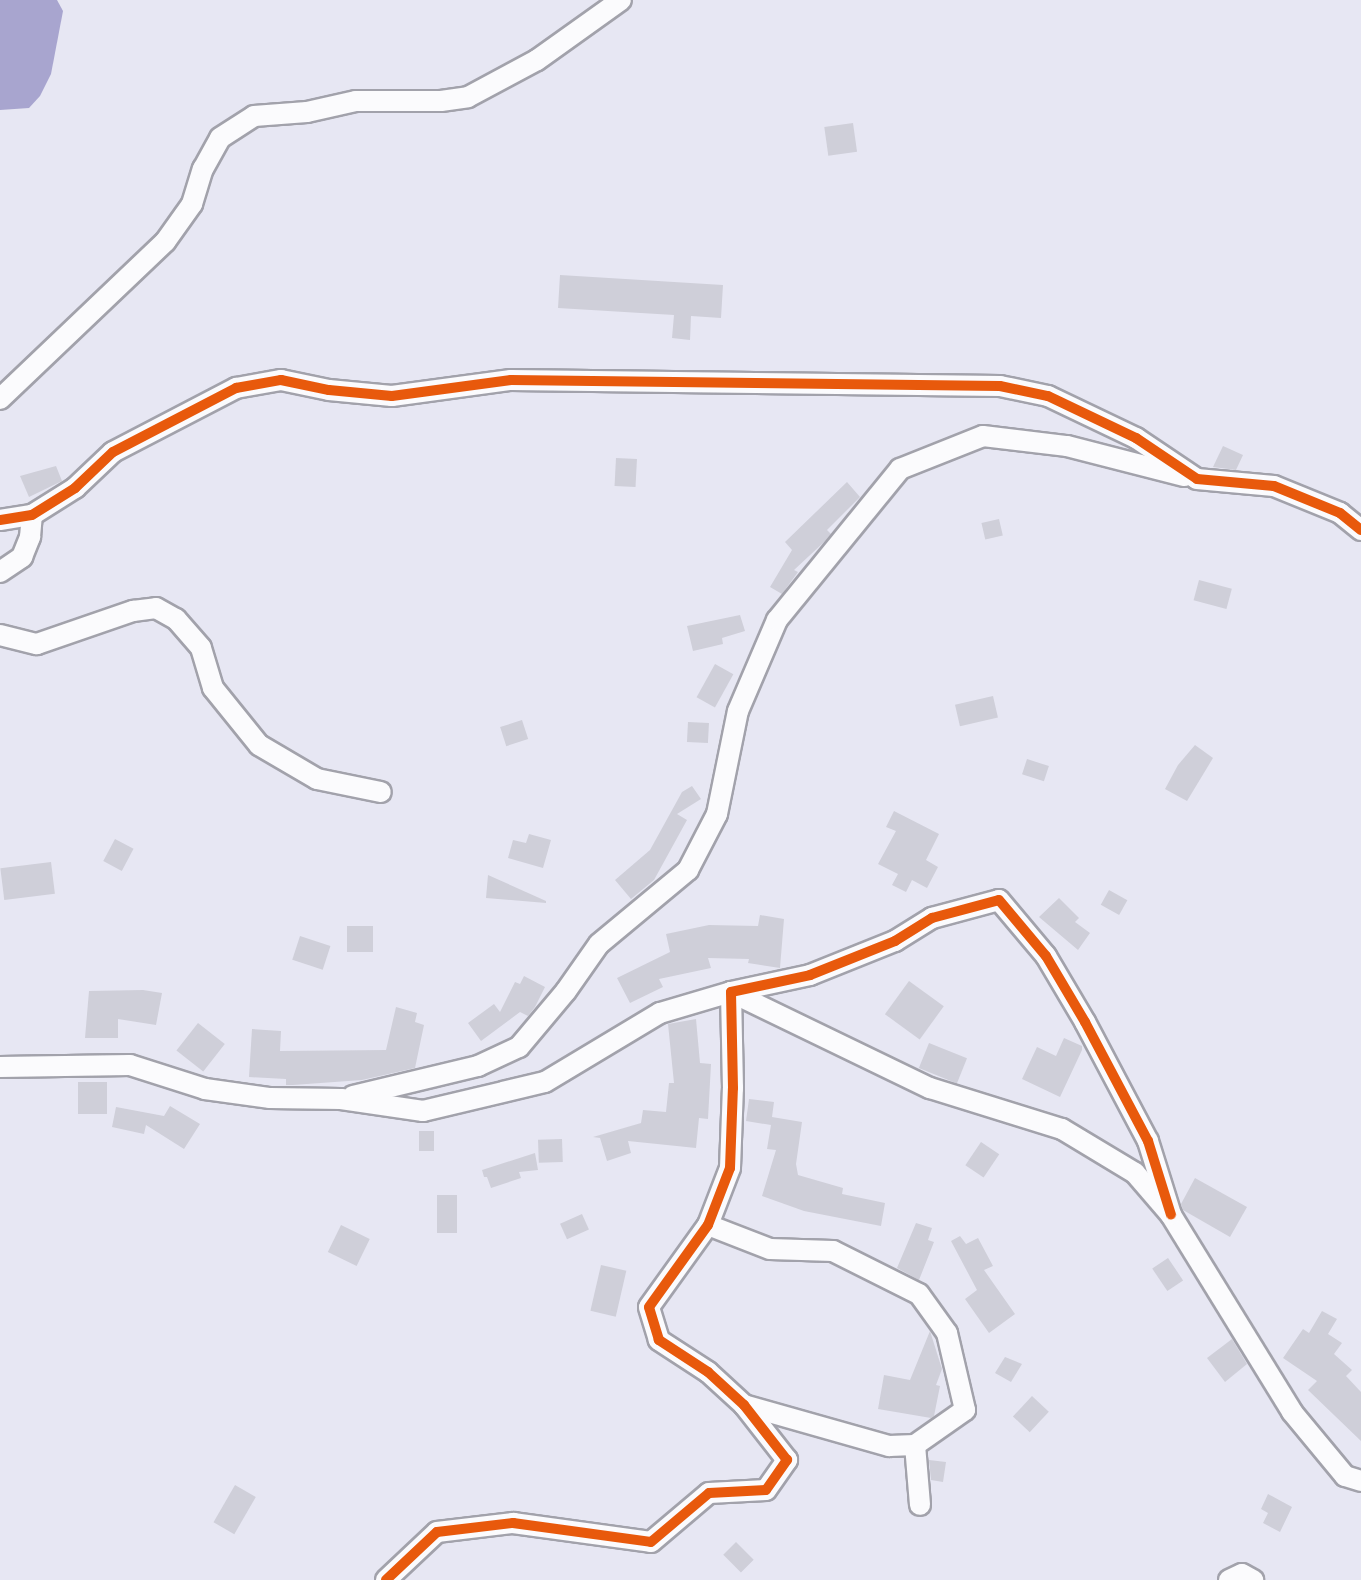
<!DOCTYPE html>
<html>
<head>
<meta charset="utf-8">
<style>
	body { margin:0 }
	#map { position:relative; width:1361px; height:1580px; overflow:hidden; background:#e7e7f3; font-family:"Titillium Web",sans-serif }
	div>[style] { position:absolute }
	.water>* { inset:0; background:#a8a5cf }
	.building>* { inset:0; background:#cfcfd9; transform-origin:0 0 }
	.roads { filter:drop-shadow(2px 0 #a2a2ab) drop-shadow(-2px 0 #a2a2ab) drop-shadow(0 2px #a2a2ab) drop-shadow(0 -2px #a2a2ab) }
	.minor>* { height:20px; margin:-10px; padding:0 10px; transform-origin:10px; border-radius:10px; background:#fbfbfd }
	.cycleway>* { height:10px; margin:-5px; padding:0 5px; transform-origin:5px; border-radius:5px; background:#e8590c }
	span { translate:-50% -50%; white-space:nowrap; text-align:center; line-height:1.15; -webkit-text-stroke:6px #f0f0fe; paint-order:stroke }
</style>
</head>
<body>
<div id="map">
	<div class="water">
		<div style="clip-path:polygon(0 0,57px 0,63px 11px,51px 74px,40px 96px,29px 108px,0 110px)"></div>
	</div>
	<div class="building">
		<div style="left:853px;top:123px;width:29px;height:29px;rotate:82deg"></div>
		<div style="clip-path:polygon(560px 275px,723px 285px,721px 318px,691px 316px,690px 340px,672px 338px,674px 315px,558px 308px)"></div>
		<div style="clip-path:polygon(1223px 446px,1243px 455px,1236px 470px,1213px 467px)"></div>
		<div style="left:616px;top:458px;width:21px;height:28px;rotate:3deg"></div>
		<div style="clip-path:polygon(56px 466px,62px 481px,29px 497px,20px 476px)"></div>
		<div style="clip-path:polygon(847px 482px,860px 497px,827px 530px,831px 534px,823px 543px,794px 570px,798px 572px,782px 594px,770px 587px,792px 550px,785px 542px)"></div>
		<div style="left:999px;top:519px;width:17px;height:18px;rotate:77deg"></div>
		<div style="left:1199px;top:580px;width:34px;height:21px;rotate:15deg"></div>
		<div style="clip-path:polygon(740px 615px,745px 631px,722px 638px,723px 644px,693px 651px,687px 626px)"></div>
		<div style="left:715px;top:664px;width:21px;height:38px;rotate:29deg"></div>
		<div style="left:993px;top:696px;width:22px;height:39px;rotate:77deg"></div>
		<div style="left:522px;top:720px;width:20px;height:23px;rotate:72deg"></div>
		<div style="left:688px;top:722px;width:21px;height:20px;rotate:3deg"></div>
		<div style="clip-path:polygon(1195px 745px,1213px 758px,1187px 801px,1165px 789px,1178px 765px)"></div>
		<div style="left:1027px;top:759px;width:23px;height:16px;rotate:18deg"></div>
		<div style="clip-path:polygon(692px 786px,701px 799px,677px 814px,687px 820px,654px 880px,631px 899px,615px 880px,650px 850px,682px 792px)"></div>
		<div style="clip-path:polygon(894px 811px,939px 834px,926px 860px,938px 867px,927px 888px,912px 880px,906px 892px,892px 885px,898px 874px,878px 864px,896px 831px,886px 827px)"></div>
		<div style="clip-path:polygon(529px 834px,551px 840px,543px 868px,508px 858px,513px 840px,526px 843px)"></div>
		<div style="left:115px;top:839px;width:21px;height:25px;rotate:28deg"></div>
		<div style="left:51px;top:862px;width:32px;height:51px;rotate:83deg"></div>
		<div style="clip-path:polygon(488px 875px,546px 901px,546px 903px,486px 898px)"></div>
		<div style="left:1109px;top:890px;width:21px;height:17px;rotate:29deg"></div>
		<div style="clip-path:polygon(1059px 898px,1079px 918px,1075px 922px,1090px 933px,1078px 950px,1039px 917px)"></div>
		<div style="clip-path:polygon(760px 915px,784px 919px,780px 968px,748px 963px,749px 959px,708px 958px,711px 968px,659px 979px,663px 987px,630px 1003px,617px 978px,670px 952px,666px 934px,709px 925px,758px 926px)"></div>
		<div style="left:347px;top:926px;width:26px;height:26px"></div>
		<div style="left:300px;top:936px;width:32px;height:25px;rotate:18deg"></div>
		<div style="clip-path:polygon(524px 976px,545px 987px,535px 1007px,528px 1016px,520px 1012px,481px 1041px,468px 1023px,494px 1004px,500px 1012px,515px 982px,520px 984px)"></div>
		<div style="left:909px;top:981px;width:43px;height:41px;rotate:36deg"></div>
		<div style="clip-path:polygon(143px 990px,162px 993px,156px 1025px,118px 1019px,118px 1038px,85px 1038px,89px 991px)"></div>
		<div style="clip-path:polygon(396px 1007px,417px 1013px,415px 1022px,424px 1025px,415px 1068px,362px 1080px,293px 1085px,286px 1085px,286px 1079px,249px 1077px,252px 1029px,281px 1031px,280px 1051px,386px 1050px)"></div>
		<div style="clip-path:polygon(696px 1019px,700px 1063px,711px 1064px,708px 1119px,699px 1118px,696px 1148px,628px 1141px,631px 1153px,607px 1161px,600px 1138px,593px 1137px,641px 1123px,643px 1110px,666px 1112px,669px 1083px,674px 1083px,668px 1024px)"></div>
		<div style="left:198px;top:1023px;width:34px;height:35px;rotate:38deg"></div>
		<div style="clip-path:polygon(1064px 1038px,1082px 1046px,1082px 1050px,1060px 1097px,1022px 1079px,1037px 1047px,1056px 1056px)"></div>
		<div style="left:929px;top:1043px;width:41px;height:27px;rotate:22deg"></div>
		<div style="left:78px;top:1082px;width:29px;height:32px"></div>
		<div style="clip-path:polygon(749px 1099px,774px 1102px,772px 1117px,802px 1122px,796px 1164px,798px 1175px,843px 1188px,842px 1194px,885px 1203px,881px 1226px,804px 1211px,762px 1196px,776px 1150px,767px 1149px,771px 1125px,746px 1121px)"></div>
		<div style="clip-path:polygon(170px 1106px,200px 1124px,184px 1149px,146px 1125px,144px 1134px,112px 1127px,116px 1107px,164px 1116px)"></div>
		<div style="left:419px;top:1131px;width:15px;height:20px"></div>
		<div style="left:562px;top:1139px;width:23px;height:24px;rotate:88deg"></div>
		<div style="left:981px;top:1142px;width:22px;height:28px;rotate:34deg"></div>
		<div style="clip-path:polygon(535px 1153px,538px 1170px,519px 1172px,521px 1178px,491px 1188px,487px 1177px,484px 1177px,482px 1170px)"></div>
		<div style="clip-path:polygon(1195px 1178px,1247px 1207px,1230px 1237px,1183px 1210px,1181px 1204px)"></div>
		<div style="left:437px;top:1195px;width:20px;height:38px"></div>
		<div style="left:582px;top:1214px;width:17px;height:24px;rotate:66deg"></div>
		<div style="clip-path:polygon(916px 1223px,932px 1228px,928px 1240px,934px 1242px,919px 1280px,897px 1268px)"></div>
		<div style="left:341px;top:1225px;width:32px;height:30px;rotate:26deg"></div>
		<div style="clip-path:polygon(960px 1236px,966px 1244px,978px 1238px,993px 1266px,984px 1270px,1015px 1314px,989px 1333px,965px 1299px,977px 1290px,951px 1241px)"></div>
		<div style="left:1168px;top:1258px;width:27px;height:19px;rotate:56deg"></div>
		<div style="left:601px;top:1265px;width:26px;height:47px;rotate:13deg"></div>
		<div style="clip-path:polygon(1322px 1311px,1337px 1319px,1328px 1334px,1342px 1343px,1334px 1354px,1352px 1370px,1346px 1376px,1361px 1392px,1361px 1441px,1308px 1390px,1317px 1381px,1283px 1358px,1303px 1329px,1309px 1333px)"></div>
		<div style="clip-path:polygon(930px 1331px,942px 1369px,936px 1385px,940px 1386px,934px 1416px,931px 1418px,878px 1409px,884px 1375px,910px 1380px)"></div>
		<div style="clip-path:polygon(1232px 1339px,1247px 1364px,1225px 1382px,1207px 1358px)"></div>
		<div style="clip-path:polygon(1005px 1357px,1022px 1364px,1011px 1382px,995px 1373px)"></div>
		<div style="left:1032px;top:1396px;width:23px;height:28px;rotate:43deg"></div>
		<div style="clip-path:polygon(929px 1460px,946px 1462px,943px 1482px,931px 1480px)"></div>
		<div style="left:235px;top:1485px;width:24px;height:43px;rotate:30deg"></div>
		<div style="clip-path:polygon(1268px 1494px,1292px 1507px,1280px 1532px,1263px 1523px,1268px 1513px,1261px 1509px)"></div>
		<div style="left:736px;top:1542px;width:25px;height:18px;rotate:45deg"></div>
	</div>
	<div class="roads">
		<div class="minor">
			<div style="left:0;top:399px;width:228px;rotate:-43.6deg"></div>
			<div style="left:165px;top:242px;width:47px;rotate:-54.6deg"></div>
			<div style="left:192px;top:204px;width:37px;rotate:-73deg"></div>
			<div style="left:203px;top:169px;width:35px;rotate:-61deg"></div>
			<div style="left:220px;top:138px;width:40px;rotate:-32.9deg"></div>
			<div style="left:254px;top:116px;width:53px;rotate:-4.3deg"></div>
			<div style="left:307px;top:112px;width:50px;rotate:-12.7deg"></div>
			<div style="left:356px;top:101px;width:85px"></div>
			<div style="left:441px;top:101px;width:27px;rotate:-8deg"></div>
			<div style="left:468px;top:97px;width:78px;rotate:-28.2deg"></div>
			<div style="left:537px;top:60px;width:103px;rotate:-35.5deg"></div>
			<div style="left:0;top:520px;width:32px;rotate:-9deg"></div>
			<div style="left:32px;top:515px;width:51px;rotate:-32.1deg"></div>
			<div style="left:75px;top:488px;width:52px;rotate:-43.5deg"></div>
			<div style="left:113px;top:452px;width:139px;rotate:-27.5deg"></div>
			<div style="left:236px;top:388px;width:46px;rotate:-10.1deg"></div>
			<div style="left:281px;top:380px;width:49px;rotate:11.8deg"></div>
			<div style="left:329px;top:390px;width:63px;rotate:5.4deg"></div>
			<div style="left:392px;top:396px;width:120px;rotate:-7.7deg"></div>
			<div style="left:511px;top:380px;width:489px;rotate:0.7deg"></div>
			<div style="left:1000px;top:386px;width:49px;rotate:11.8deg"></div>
			<div style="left:1048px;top:396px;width:98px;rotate:25.5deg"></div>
			<div style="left:1136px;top:438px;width:73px;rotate:33.9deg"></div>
			<div style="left:1197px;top:479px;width:77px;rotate:5.2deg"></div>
			<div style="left:1274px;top:486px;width:71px;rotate:22.2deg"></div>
			<div style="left:1340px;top:513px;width:27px;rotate:39deg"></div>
			<div style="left:0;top:572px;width:27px;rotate:-34deg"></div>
			<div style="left:22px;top:557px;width:22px;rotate:-68deg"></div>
			<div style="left:30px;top:537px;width:22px;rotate:-85deg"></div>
			<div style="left:0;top:635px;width:38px;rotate:14deg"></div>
			<div style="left:37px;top:644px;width:102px;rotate:-19deg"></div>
			<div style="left:133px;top:611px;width:23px;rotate:-7deg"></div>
			<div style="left:156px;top:608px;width:23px;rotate:29deg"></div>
			<div style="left:176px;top:619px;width:38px;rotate:49deg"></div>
			<div style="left:201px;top:648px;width:42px;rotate:73.3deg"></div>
			<div style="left:213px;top:688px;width:73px;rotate:51.1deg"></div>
			<div style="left:259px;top:745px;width:67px;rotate:30.4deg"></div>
			<div style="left:317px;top:779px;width:65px;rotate:11.5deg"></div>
			<div style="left:0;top:1067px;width:130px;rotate:-0.9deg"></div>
			<div style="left:130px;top:1065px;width:79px;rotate:17.7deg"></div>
			<div style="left:205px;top:1089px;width:66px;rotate:7.9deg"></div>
			<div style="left:270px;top:1098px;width:71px;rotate:0.8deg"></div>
			<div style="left:341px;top:1099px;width:83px;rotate:8.3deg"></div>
			<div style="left:423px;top:1111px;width:125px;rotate:-13.4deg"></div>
			<div style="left:545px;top:1082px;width:134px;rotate:-31deg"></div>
			<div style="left:660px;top:1013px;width:74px;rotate:-16.5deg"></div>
			<div style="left:731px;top:992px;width:221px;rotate:25.8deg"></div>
			<div style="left:930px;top:1088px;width:138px;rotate:17.3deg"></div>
			<div style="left:1062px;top:1129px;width:85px;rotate:31.1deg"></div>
			<div style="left:1135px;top:1173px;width:55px;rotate:49.4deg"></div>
			<div style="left:1171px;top:1215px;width:231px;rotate:58.4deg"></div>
			<div style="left:1292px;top:1412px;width:83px;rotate:50.4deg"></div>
			<div style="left:1345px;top:1476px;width:17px;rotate:17deg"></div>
			<div style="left:353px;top:1096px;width:129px;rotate:-13.5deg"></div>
			<div style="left:478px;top:1066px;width:45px;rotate:-24.9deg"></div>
			<div style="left:519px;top:1047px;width:73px;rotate:-50deg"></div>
			<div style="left:566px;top:991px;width:57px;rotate:-54.9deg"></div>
			<div style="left:599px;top:944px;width:116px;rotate:-39.7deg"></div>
			<div style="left:688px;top:870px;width:63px;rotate:-62.6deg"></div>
			<div style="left:717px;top:814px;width:105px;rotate:-78.5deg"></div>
			<div style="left:738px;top:711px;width:99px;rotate:-66.8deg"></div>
			<div style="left:777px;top:620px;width:195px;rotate:-50.8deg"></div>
			<div style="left:900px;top:469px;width:89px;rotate:-21.7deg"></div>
			<div style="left:983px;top:436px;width:85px;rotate:6.8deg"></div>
			<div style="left:1067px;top:446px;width:121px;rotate:14.4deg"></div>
			<div style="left:708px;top:1225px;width:66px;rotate:21.2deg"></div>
			<div style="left:770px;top:1249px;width:63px;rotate:1.8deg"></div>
			<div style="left:833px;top:1251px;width:96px;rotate:26.6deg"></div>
			<div style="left:919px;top:1294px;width:48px;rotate:54.3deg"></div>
			<div style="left:947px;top:1333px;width:79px;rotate:76.8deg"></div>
			<div style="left:965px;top:1410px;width:61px;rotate:145deg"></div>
			<div style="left:915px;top:1445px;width:60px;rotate:85.2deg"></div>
			<div style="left:744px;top:1405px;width:151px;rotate:15.8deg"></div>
			<div style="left:889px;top:1446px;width:26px;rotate:-2deg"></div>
			<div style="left:386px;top:1580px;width:70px;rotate:-43.3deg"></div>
			<div style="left:437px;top:1532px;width:77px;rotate:-6.8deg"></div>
			<div style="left:513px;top:1523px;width:139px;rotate:7.8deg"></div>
			<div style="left:651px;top:1542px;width:76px;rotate:-40.2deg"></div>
			<div style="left:709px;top:1493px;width:57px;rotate:-3deg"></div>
			<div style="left:766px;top:1490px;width:37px;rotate:-55deg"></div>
			<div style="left:787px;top:1460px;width:70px;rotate:-128deg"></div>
			<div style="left:744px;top:1405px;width:49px;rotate:-137.5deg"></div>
			<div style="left:708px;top:1372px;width:59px;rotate:-146.9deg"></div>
			<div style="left:659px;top:1340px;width:34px;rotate:-107deg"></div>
			<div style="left:649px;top:1307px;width:101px;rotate:-54.3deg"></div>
			<div style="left:708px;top:1225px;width:61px;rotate:-68.9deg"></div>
			<div style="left:730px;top:1168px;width:80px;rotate:-87.9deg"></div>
			<div style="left:733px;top:1088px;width:96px;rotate:-91.2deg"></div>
			<div style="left:731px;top:992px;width:81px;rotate:-12.1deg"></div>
			<div style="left:810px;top:975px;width:92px;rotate:-21.8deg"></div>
			<div style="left:895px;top:941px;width:44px;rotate:-31.9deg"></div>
			<div style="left:932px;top:918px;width:69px;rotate:-15deg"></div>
			<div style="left:999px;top:900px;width:73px;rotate:50deg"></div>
			<div style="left:1046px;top:956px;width:77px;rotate:59.4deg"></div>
			<div style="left:1085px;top:1022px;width:135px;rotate:62.1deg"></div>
			<div style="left:1148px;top:1141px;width:77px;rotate:72.7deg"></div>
			<div style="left:1229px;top:1580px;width:14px;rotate:-25deg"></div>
			<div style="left:1242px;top:1574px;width:13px;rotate:29deg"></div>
		</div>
	</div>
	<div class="cycleway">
		<div style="left:0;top:520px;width:32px;rotate:-9deg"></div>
		<div style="left:32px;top:515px;width:51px;rotate:-32.1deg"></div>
		<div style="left:75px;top:488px;width:52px;rotate:-43.5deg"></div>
		<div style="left:113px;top:452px;width:139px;rotate:-27.5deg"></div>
		<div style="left:236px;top:388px;width:46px;rotate:-10.1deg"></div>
		<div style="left:281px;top:380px;width:49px;rotate:11.8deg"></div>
		<div style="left:329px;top:390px;width:63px;rotate:5.4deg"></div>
		<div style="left:392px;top:396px;width:120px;rotate:-7.7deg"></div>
		<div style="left:511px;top:380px;width:489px;rotate:0.7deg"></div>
		<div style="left:1000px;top:386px;width:49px;rotate:11.8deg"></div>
		<div style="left:1048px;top:396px;width:98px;rotate:25.5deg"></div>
		<div style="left:1136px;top:438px;width:73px;rotate:33.9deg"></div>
		<div style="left:1197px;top:479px;width:77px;rotate:5.2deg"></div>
		<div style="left:1274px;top:486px;width:71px;rotate:22.2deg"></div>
		<div style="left:1340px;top:513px;width:27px;rotate:39deg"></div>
		<div style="left:386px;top:1580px;width:70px;rotate:-43.3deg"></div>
		<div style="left:437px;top:1532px;width:77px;rotate:-6.8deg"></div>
		<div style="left:513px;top:1523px;width:139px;rotate:7.8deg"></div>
		<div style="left:651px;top:1542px;width:76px;rotate:-40.2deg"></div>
		<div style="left:709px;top:1493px;width:57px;rotate:-3deg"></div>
		<div style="left:766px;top:1490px;width:37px;rotate:-55deg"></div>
		<div style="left:787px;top:1460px;width:70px;rotate:-128deg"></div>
		<div style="left:744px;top:1405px;width:49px;rotate:-137.5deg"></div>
		<div style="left:708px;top:1372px;width:59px;rotate:-146.9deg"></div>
		<div style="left:659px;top:1340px;width:34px;rotate:-107deg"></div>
		<div style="left:649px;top:1307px;width:101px;rotate:-54.3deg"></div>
		<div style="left:708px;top:1225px;width:61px;rotate:-68.9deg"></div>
		<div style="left:730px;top:1168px;width:80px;rotate:-87.9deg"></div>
		<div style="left:733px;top:1088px;width:96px;rotate:-91.2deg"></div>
		<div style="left:731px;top:992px;width:81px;rotate:-12.1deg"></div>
		<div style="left:810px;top:975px;width:92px;rotate:-21.8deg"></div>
		<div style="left:895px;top:941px;width:44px;rotate:-31.9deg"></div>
		<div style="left:932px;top:918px;width:69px;rotate:-15deg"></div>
		<div style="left:999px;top:900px;width:73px;rotate:50deg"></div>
		<div style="left:1046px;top:956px;width:77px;rotate:59.4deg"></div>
		<div style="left:1085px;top:1022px;width:135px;rotate:62.1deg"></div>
		<div style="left:1148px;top:1141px;width:77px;rotate:72.7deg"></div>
	</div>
</div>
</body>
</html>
